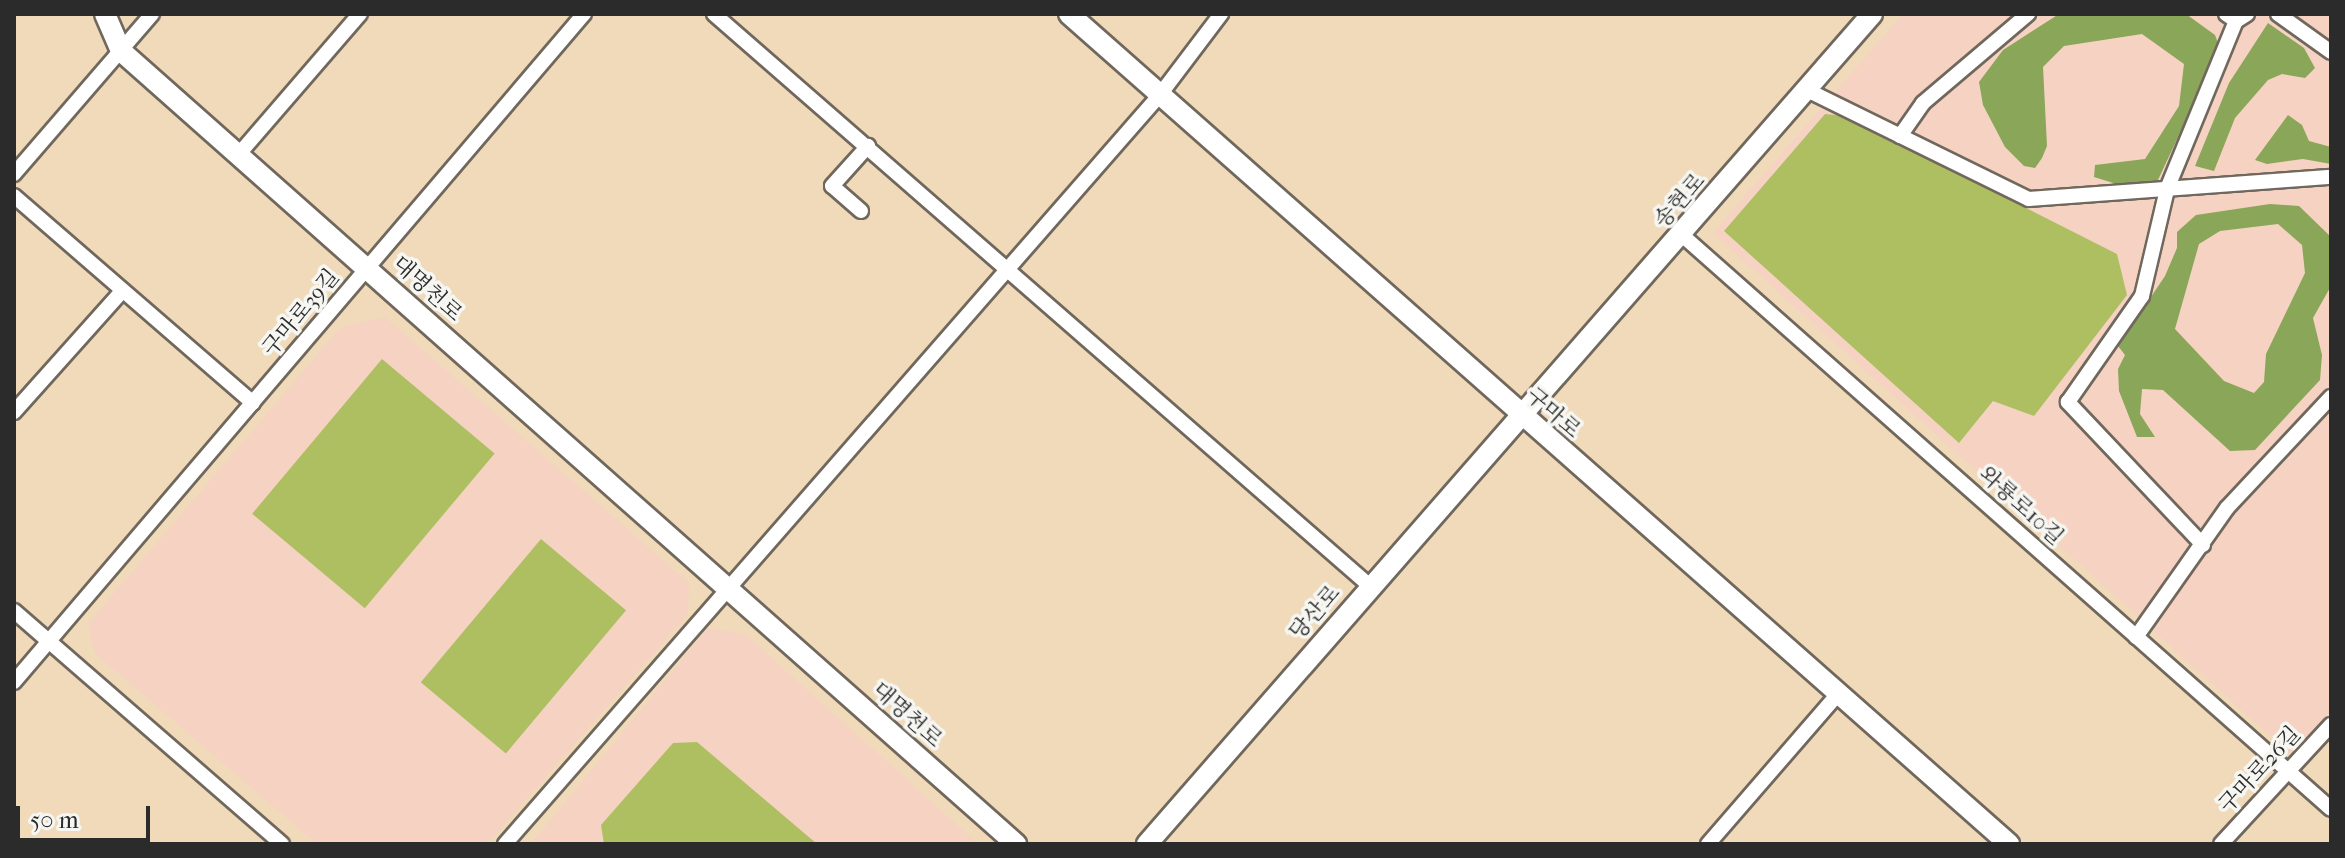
<!DOCTYPE html>
<html>
<head>
<meta charset="utf-8">
<style>
	body { margin:0 }
	#map { position:relative; width:2345px; height:858px; overflow:hidden; background:#f1daba; font-family:"IM FELL French Canon","Noto Serif KR",serif }
	div>[style] { position:absolute }
	.built>* { inset:0; background:#f5d2c2 }
	.green>* { inset:0; background:#aebf62; transform-origin:0 0 }
	.forest>* { inset:0; background:#8aa658 }
	.roads { filter:drop-shadow(2px 0 #70685d) drop-shadow(-2px 0 #70685d) drop-shadow(0 2px #70685d) drop-shadow(0 -2px #70685d) }
	.street>* { height:14px; margin:-7px; padding:0 7px; transform-origin:7px; border-radius:7px; background:#fff }
	.secondary>* { height:20px; margin:-10px; padding:0 10px; transform-origin:10px; border-radius:10px; background:#fff }
	span { translate:-50% -50%; white-space:nowrap; text-align:center; line-height:1.15; -webkit-text-stroke:7px #f6f6f2; paint-order:stroke }
	.street-label { font-size:22px; color:#2b2b2b }
	.frame { position:absolute; inset:0; border:16px solid #2b2b2b; pointer-events:none }
	.scale { position:absolute; left:16px; top:806px; width:134px; height:36px; box-sizing:border-box; border:4px solid #2b2b2b; border-top:0; padding-left:10px; font-size:24px; line-height:28px; white-space:nowrap; color:#2b2b2b; -webkit-text-stroke:6px #f6f6f2; paint-order:stroke }
</style>
</head>
<body>
<div id="map">
	<div class="built">
		<div style="clip-path:polygon(1903px 14px,2331px 14px,2331px 710px,2291px 755px,1713px 233px)"></div>
		<div style="clip-path:polygon(385px 317px,689px 583px,688px 614px,487px 844px,317px 844px,95px 653px,88px 624px,341px 327px)"></div>
		<div style="clip-path:polygon(708px 628px,745px 634px,978px 844px,531px 844px)"></div>
	</div>
	<div class="green">
		<div style="clip-path:polygon(1825px 114px,1845px 116px,2117px 254px,2127px 295px,2034px 416px,1993px 401px,1959px 443px,1724px 231px)"></div>
		<div style="left:382px;top:359px;width:147px;height:202px;rotate:40deg"></div>
		<div style="left:541px;top:539px;width:111px;height:187px;rotate:40deg"></div>
		<div style="clip-path:polygon(697px 742px,817px 844px,604px 844px,601px 825px,673px 743px)"></div>
	</div>
	<div class="forest">
		<div style="clip-path:polygon(2059px 14px,2186px 14px,2215px 35px,2218px 43px,2206px 77px,2158px 180px,2126px 187px,2094px 177px,2095px 165px,2145px 159px,2179px 106px,2184px 64px,2142px 34px,2064px 46px,2043px 67px,2047px 146px,2042px 158px,2035px 168px,2024px 166px,2005px 147px,1983px 105px,1979px 82px,2003px 50px)"></div>
		<div style="clip-path:polygon(2268px 23px,2304px 48px,2315px 68px,2305px 78px,2282px 74px,2268px 80px,2235px 118px,2214px 171px,2195px 166px,2229px 83px)"></div>
		<div style="clip-path:polygon(2288px 115px,2302px 125px,2309px 141px,2331px 147px,2331px 164px,2303px 159px,2267px 164px,2255px 160px)"></div>
		<div style="clip-path:polygon(evenodd,2270px 204px,2299px 206px,2331px 237px,2331px 286px,2313px 318px,2322px 355px,2320px 380px,2255px 450px,2230px 451px,2163px 390px,2142px 389px,2140px 414px,2155px 437px,2137px 437px,2119px 391px,2118px 369px,2125px 355px,2118px 346px,2165px 276px,2177px 248px,2177px 232px,2196px 215px,2270px 204px,2278px 224px,2302px 245px,2305px 273px,2266px 354px,2264px 382px,2254px 393px,2224px 381px,2175px 329px,2199px 244px,2220px 231px,2278px 224px)"></div>
	</div>
	<div class="roads">
		<div class="street">
			<div style="left:714px;top:14px;width:870px;rotate:41.09deg"></div>
			<div style="left:2226px;top:14px;width:12px;rotate:35deg"></div>
			<div style="left:2236px;top:21px;width:13px;rotate:-32deg"></div>
			<div style="left:2278px;top:14px;width:65px;rotate:35.6deg"></div>
			<div style="left:1807px;top:90px;width:247px;rotate:26.2deg"></div>
			<div style="left:2029px;top:199px;width:303px;rotate:-4.2deg"></div>
			<div style="left:1900px;top:136px;width:40px;rotate:-55.1deg"></div>
			<div style="left:1923px;top:103px;width:138px;rotate:-40.3deg"></div>
			<div style="left:239px;top:154px;width:185px;rotate:-49.2deg"></div>
			<div style="left:14px;top:174px;width:211px;rotate:-49.2deg"></div>
			<div style="left:14px;top:196px;width:316px;rotate:40.9deg"></div>
			<div style="left:861px;top:211px;width:38px;rotate:-139deg"></div>
			<div style="left:832px;top:186px;width:54px;rotate:-48deg"></div>
			<div style="left:1682px;top:235px;width:866px;rotate:41.49deg"></div>
			<div style="left:14px;top:412px;width:162px;rotate:-48.2deg"></div>
			<div style="left:2203px;top:545px;width:197px;rotate:-133.4deg"></div>
			<div style="left:2068px;top:402px;width:129px;rotate:-55.1deg"></div>
			<div style="left:2142px;top:296px;width:110px;rotate:-76.8deg"></div>
			<div style="left:2167px;top:189px;width:182px;rotate:-67.7deg"></div>
			<div style="left:14px;top:611px;width:355px;rotate:41deg"></div>
			<div style="left:2136px;top:637px;width:158px;rotate:-54.8deg"></div>
			<div style="left:2227px;top:508px;width:152px;rotate:-46.9deg"></div>
			<div style="left:14px;top:682px;width:878px;rotate:-49.53deg"></div>
			<div style="left:505px;top:844px;width:994px;rotate:-48.84deg"></div>
			<div style="left:1159px;top:96px;width:103px;rotate:-52.9deg"></div>
			<div style="left:1708px;top:844px;width:198px;rotate:-49.1deg"></div>
			<div style="left:2221px;top:844px;width:162px;rotate:-47.3deg"></div>
		</div>
		<div class="secondary">
			<div style="left:105px;top:14px;width:40px;rotate:66.6deg"></div>
			<div style="left:121px;top:51px;width:1196px;rotate:41.54deg"></div>
			<div style="left:1069px;top:14px;width:1254px;rotate:41.44deg"></div>
			<div style="left:1147px;top:844px;width:1102px;rotate:-48.86deg"></div>
		</div>
	</div>
	<div class="street-label">
		<span style="left:1680px;top:201px;rotate:-49deg">송현로</span>
		<span style="left:427px;top:289px;rotate:42deg">대명천로</span>
		<span style="left:301px;top:313px;rotate:-50deg">구마로39길</span>
		<span style="left:1553px;top:413px;rotate:41deg">구마로</span>
		<span style="left:2021px;top:506px;rotate:42deg">와룡로10길</span>
		<span style="left:1315px;top:613px;rotate:-49deg">당산로</span>
		<span style="left:907px;top:715px;rotate:42deg">대명천로</span>
		<span style="left:2260px;top:770px;rotate:-47deg">구마로26길</span>
	</div>
	<div class="frame"></div>
	<div class="scale">50 m</div>
</div>
</body>
</html>
